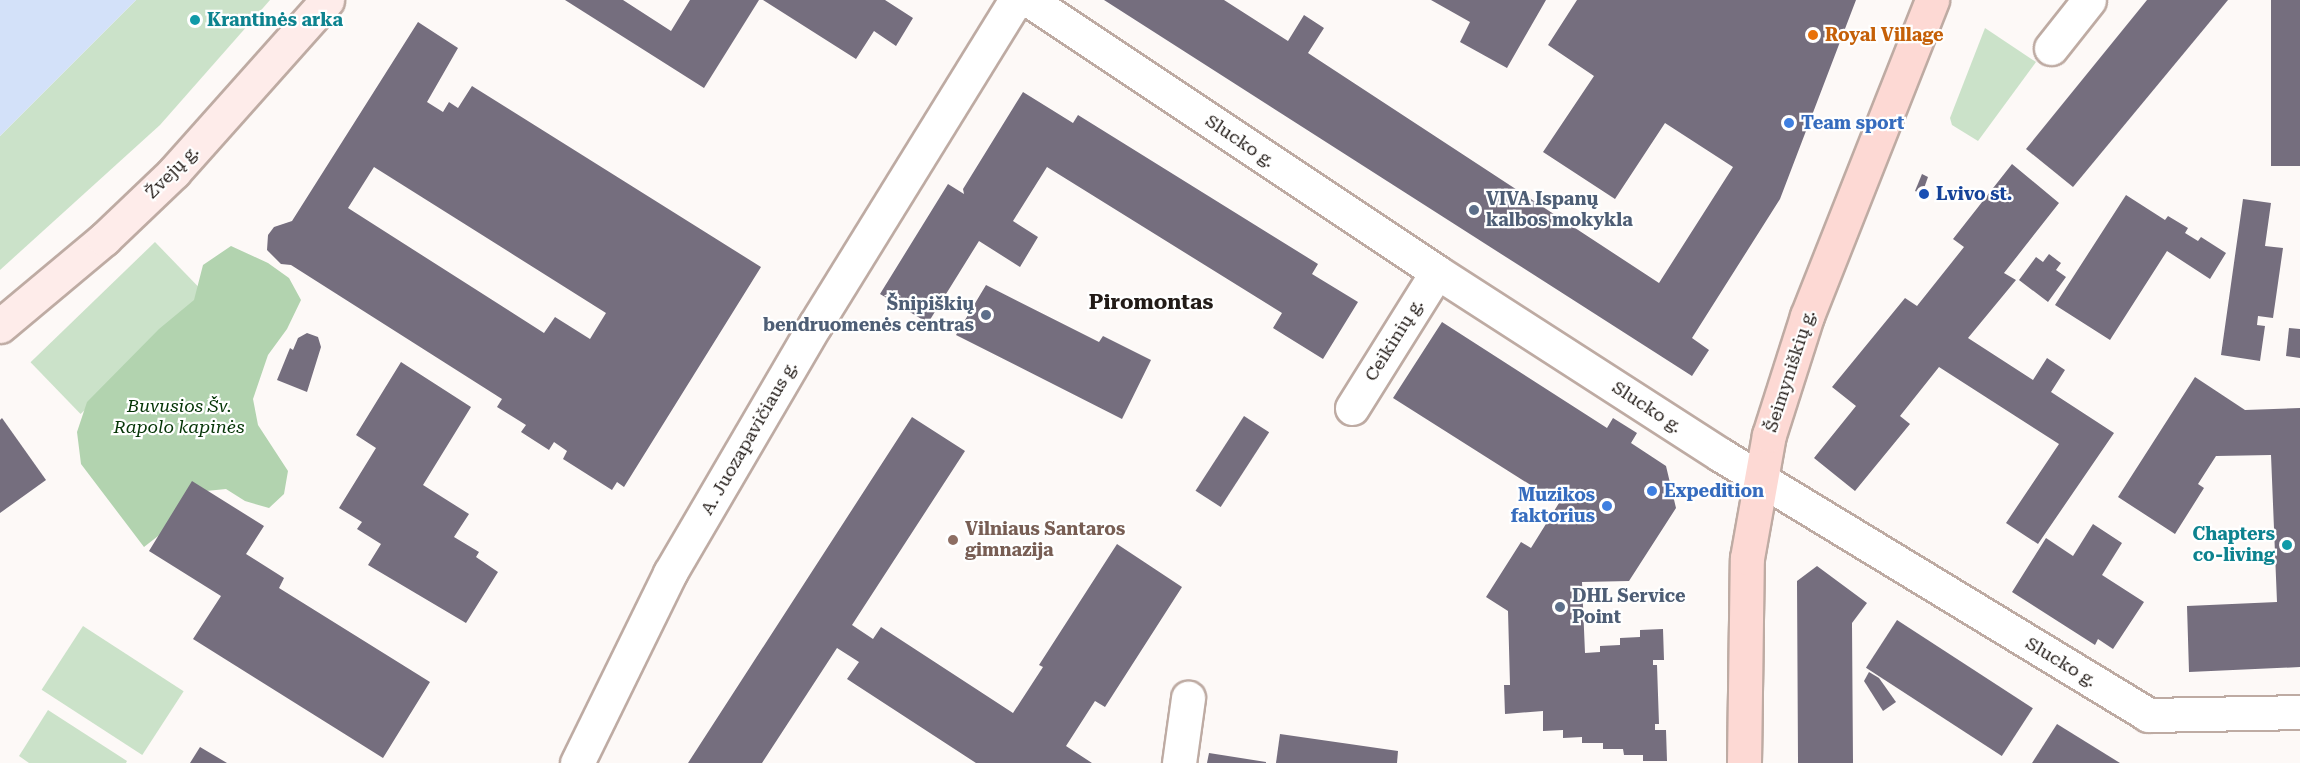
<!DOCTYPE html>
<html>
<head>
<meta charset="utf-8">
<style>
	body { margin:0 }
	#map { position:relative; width:2300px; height:763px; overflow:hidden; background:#fdf9f7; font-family:"Roboto Serif",serif }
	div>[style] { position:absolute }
	.green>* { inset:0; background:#cbe2c9; transform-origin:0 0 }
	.forest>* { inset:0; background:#b2d3af }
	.water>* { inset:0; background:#d3e1f9 }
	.building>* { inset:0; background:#756e7e; transform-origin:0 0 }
	.roads { filter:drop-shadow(2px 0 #beaba3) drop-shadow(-2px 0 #beaba3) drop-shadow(0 2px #beaba3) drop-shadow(0 -2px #beaba3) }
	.street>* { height:33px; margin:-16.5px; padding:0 16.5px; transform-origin:16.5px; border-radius:16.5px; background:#fff }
	.secondary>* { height:33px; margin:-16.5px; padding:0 16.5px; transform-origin:16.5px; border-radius:16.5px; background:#feecea }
	.primary>* { height:33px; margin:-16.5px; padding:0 16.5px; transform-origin:16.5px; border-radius:16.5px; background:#fdd9d4 }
	.dots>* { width:16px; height:16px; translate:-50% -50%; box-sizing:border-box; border:3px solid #fff; border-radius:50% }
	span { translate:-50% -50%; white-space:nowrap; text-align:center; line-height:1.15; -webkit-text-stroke:4.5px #fff; paint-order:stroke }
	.culture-label { font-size:18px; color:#0d838f; font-weight:700 }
	.left { translate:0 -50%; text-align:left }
	.right { translate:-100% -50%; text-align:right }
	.food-label { font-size:18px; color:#c56008; font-weight:700 }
	.shop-label { font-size:18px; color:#366cbe; font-weight:700 }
	.street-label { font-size:18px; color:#221b17 }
	.transit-label { font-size:18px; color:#164399; font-weight:700 }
	.service-label { font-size:18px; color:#4e5e75; font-weight:700 }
	.park-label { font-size:18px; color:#053506; font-style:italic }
	.education-label { font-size:18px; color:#785e54; font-weight:700 }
	.quarter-label { font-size:21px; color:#221b17; font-weight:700 }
</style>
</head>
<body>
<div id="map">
	<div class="green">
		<div style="clip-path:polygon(136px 0,270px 0,160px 125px,0 270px,0 136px)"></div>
		<div style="clip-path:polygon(1985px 28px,2036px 62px,1978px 141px,1952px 125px,1950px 118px)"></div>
		<div style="left:155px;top:242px;width:72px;height:173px;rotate:46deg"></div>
		<div style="left:83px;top:626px;width:120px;height:76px;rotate:33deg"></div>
		<div style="clip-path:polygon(48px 710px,127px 761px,126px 763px,29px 763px,19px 756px)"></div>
	</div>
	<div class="forest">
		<div style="clip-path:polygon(231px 246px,268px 263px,289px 278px,301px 300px,287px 329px,268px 355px,253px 399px,258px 425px,288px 471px,284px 494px,269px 508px,245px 501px,226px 489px,196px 492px,167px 529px,144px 547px,81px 464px,77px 432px,87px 402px,159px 329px,194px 300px,203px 265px)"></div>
	</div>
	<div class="water">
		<div style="clip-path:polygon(0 0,136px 0,0 136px)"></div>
	</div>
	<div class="building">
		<div style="clip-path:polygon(565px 0,623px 0,671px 31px,690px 0,759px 0,704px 88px)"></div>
		<div style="clip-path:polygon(763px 0,885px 0,913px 18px,896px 46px,874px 31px,856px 59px)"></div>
		<div style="clip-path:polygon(1104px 0,1224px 0,1288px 41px,1304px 15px,1324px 28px,1308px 53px,1659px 283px,1733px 167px,1665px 123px,1615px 199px,1543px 152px,1594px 76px,1548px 45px,1577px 0,1856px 0,1780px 199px,1692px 338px,1709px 350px,1692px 376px)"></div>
		<div style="clip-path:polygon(1431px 0,1546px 0,1507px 68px,1460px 42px,1470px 22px)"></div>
		<div style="clip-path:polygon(2147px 0,2228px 0,2073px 187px,2026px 149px)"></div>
		<div style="left:2271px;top:0;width:29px;height:166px"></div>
		<div style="clip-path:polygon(evenodd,418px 22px,458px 48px,427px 102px,443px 112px,449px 102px,458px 108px,472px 86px,761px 267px,624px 487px,617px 482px,612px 490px,563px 459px,567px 451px,554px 442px,549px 450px,521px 432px,526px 425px,497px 407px,502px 399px,291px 265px,281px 264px,267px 250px,268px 235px,274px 227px,292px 221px,418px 22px,374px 167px,606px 313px,590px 339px,555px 317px,544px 333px,348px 208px,374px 167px)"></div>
		<div style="clip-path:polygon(1023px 92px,1073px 123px,1078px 115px,1318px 264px,1312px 274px,1358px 302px,1323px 359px,1273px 328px,1282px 313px,1047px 167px,1013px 221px,1038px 237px,1020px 267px,979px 241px,928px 323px,880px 294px,948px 184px,964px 194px,963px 189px)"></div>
		<div style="clip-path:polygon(2012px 164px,2059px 203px,2004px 273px,2016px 280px,1968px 338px,2033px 380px,2047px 358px,2065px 370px,2051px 392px,2114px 433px,2038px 544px,2006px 523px,2059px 444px,1939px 367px,1900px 416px,1910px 424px,1855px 491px,1814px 458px,1856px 406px,1832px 387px,1905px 298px,1917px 306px,1964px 247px,1953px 239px)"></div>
		<div style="clip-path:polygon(1922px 174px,1928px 177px,1922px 194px,1915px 191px)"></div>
		<div style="clip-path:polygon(2126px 195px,2165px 220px,2168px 216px,2188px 228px,2185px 233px,2198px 241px,2201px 237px,2226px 253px,2210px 279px,2167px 251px,2110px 340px,2055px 305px)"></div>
		<div style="clip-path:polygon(2243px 199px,2271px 203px,2265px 246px,2283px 248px,2273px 318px,2258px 316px,2257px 325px,2265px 326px,2260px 361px,2221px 355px)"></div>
		<div style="clip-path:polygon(2049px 254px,2061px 263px,2056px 270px,2066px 277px,2048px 302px,2019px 280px,2036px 257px,2043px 262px)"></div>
		<div style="clip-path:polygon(986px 285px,1099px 342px,1103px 336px,1151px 360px,1122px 419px,956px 335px)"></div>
		<div style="clip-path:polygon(1442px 322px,1607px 428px,1613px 418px,1637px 433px,1631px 443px,1666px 466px,1676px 508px,1629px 581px,1582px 582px,1585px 653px,1600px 652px,1600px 646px,1620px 645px,1620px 638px,1640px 637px,1640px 630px,1663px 629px,1664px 660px,1653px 660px,1653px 665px,1657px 665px,1659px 724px,1655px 724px,1655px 730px,1666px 730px,1667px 761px,1643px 761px,1643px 755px,1624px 755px,1623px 749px,1603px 749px,1603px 743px,1582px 743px,1582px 737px,1563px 738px,1563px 730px,1543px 731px,1543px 711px,1505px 714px,1504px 685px,1510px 685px,1508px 611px,1486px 597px,1521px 542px,1531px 548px,1559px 503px,1393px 398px)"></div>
		<div style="clip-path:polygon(2289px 328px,2300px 329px,2300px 358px,2286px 356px)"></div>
		<div style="clip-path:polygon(307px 333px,318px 337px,321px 347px,307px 392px,277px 380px,290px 348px,293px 350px,298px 338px)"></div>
		<div style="clip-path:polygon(401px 362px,471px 407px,423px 485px,469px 514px,454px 537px,479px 552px,476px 557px,498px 572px,466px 623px,368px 565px,381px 544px,357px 529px,362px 522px,339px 508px,376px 448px,356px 435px)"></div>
		<div style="clip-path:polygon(2195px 377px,2245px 410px,2300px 408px,2300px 667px,2189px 672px,2187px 606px,2277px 602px,2271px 455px,2216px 456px,2198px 484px,2204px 488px,2175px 534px,2118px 497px)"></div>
		<div style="left:1244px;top:416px;width:30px;height:89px;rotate:33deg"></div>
		<div style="clip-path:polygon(912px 417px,965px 451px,852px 625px,873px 639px,881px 627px,1013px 713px,1043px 667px,1039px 665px,1117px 544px,1182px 587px,1105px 707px,1095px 701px,1066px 746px,1092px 763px,976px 763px,847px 679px,859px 662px,837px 648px,762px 763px,688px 763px)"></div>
		<div style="clip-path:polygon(2px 418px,46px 480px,0 513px,0 420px)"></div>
		<div style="clip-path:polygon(192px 481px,264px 526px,246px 554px,284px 578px,279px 588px,430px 682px,383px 758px,193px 639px,221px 596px,149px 551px)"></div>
		<div style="clip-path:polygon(2093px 524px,2122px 543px,2102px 575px,2144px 602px,2113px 649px,2098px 639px,2095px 645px,2012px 592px,2046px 538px,2073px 556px)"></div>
		<div style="clip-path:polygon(1817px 566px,1867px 603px,1852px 623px,1853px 763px,1798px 763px,1797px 581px)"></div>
		<div style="left:1897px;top:620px;width:162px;height:57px;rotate:33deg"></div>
		<div style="clip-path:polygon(1869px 672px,1879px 678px,1896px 702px,1883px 711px,1864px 681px)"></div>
		<div style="clip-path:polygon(2057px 724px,2120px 763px,2032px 763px)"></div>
		<div style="clip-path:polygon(1280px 734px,1398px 751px,1397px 763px,1276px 763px)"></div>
		<div style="clip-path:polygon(200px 747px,227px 763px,190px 763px)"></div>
		<div style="clip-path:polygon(1209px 753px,1266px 762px,1266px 763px,1207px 763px)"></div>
	</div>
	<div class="roads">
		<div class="street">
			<div style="left:1029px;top:0;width:490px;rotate:33.7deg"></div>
			<div style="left:1437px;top:272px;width:338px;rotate:32.8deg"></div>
			<div style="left:1721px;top:455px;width:500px;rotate:31.3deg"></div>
			<div style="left:2148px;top:715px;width:152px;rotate:-1.1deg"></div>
			<div style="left:2051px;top:48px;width:61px;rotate:-51.6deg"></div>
			<div style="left:1352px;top:408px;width:160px;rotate:-58deg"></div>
			<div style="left:577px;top:763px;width:212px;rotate:-63.9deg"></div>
			<div style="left:670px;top:573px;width:287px;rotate:-59.7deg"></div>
			<div style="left:815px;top:325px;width:382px;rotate:-58.3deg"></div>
			<div style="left:1179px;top:763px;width:66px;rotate:-82.1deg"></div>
		</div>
		<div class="secondary">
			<div style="left:0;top:326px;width:136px;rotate:-39.9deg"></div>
			<div style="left:104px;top:239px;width:97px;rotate:-43.7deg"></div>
			<div style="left:174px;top:172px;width:230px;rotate:-48.3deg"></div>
		</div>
		<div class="primary">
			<div style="left:1744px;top:763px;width:205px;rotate:-89.2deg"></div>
			<div style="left:1747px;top:558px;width:125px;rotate:-79.9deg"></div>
			<div style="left:1769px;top:435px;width:125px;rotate:-72.3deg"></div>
			<div style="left:1807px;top:316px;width:340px;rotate:-68.4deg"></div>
		</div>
	</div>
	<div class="dots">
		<div style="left:195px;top:20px;background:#0f9aa8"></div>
		<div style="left:1813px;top:35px;background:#e8710a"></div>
		<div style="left:1789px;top:123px;background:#3f7fe0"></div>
		<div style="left:1924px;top:194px;background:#1a4fb4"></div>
		<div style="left:1474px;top:210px;background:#5c6f8a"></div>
		<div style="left:986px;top:315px;background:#5c6f8a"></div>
		<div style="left:1652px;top:491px;background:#3f7fe0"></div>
		<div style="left:1607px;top:506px;background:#3f7fe0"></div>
		<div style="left:953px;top:540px;background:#8d6e63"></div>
		<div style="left:2287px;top:545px;background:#0f9aa8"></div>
		<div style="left:1560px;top:607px;background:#5c6f8a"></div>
	</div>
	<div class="culture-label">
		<span class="left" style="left:207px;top:20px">Krantinės arka</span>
		<span class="right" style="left:2275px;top:545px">Chapters<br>co-living</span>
	</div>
	<div class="food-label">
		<span class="left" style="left:1825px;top:35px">Royal Village</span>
	</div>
	<div class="shop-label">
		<span class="left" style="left:1801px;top:123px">Team sport</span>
		<span class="left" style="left:1664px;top:491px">Expedition</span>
		<span class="right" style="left:1595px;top:506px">Muzikos<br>faktorius</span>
	</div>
	<div class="street-label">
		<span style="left:1240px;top:141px;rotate:34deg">Slucko g.</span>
		<span style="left:172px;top:172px;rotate:-45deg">Žvejų g.</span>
		<span style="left:1394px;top:340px;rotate:-58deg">Ceikinių g.</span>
		<span style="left:1790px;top:371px;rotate:-72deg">Šeimyniškių g.</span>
		<span style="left:1647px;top:407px;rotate:33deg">Slucko g.</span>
		<span style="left:749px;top:438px;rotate:-60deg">A. Juozapavičiaus g.</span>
		<span style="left:2061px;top:662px;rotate:31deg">Slucko g.</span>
	</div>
	<div class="transit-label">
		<span class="left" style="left:1936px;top:194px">Lvivo st.</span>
	</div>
	<div class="service-label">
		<span class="left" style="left:1486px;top:210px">VIVA Ispanų<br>kalbos mokykla</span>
		<span class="right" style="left:974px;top:315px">Šnipiškių<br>bendruomenės centras</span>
		<span class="left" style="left:1572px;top:607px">DHL Service<br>Point</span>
	</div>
	<div class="park-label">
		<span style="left:179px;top:417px">Buvusios Šv.<br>Rapolo kapinės</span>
	</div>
	<div class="education-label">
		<span class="left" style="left:965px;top:540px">Vilniaus Santaros<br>gimnazija</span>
	</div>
	<div class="quarter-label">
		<span style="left:1151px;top:302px">Piromontas</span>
	</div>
</div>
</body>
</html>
